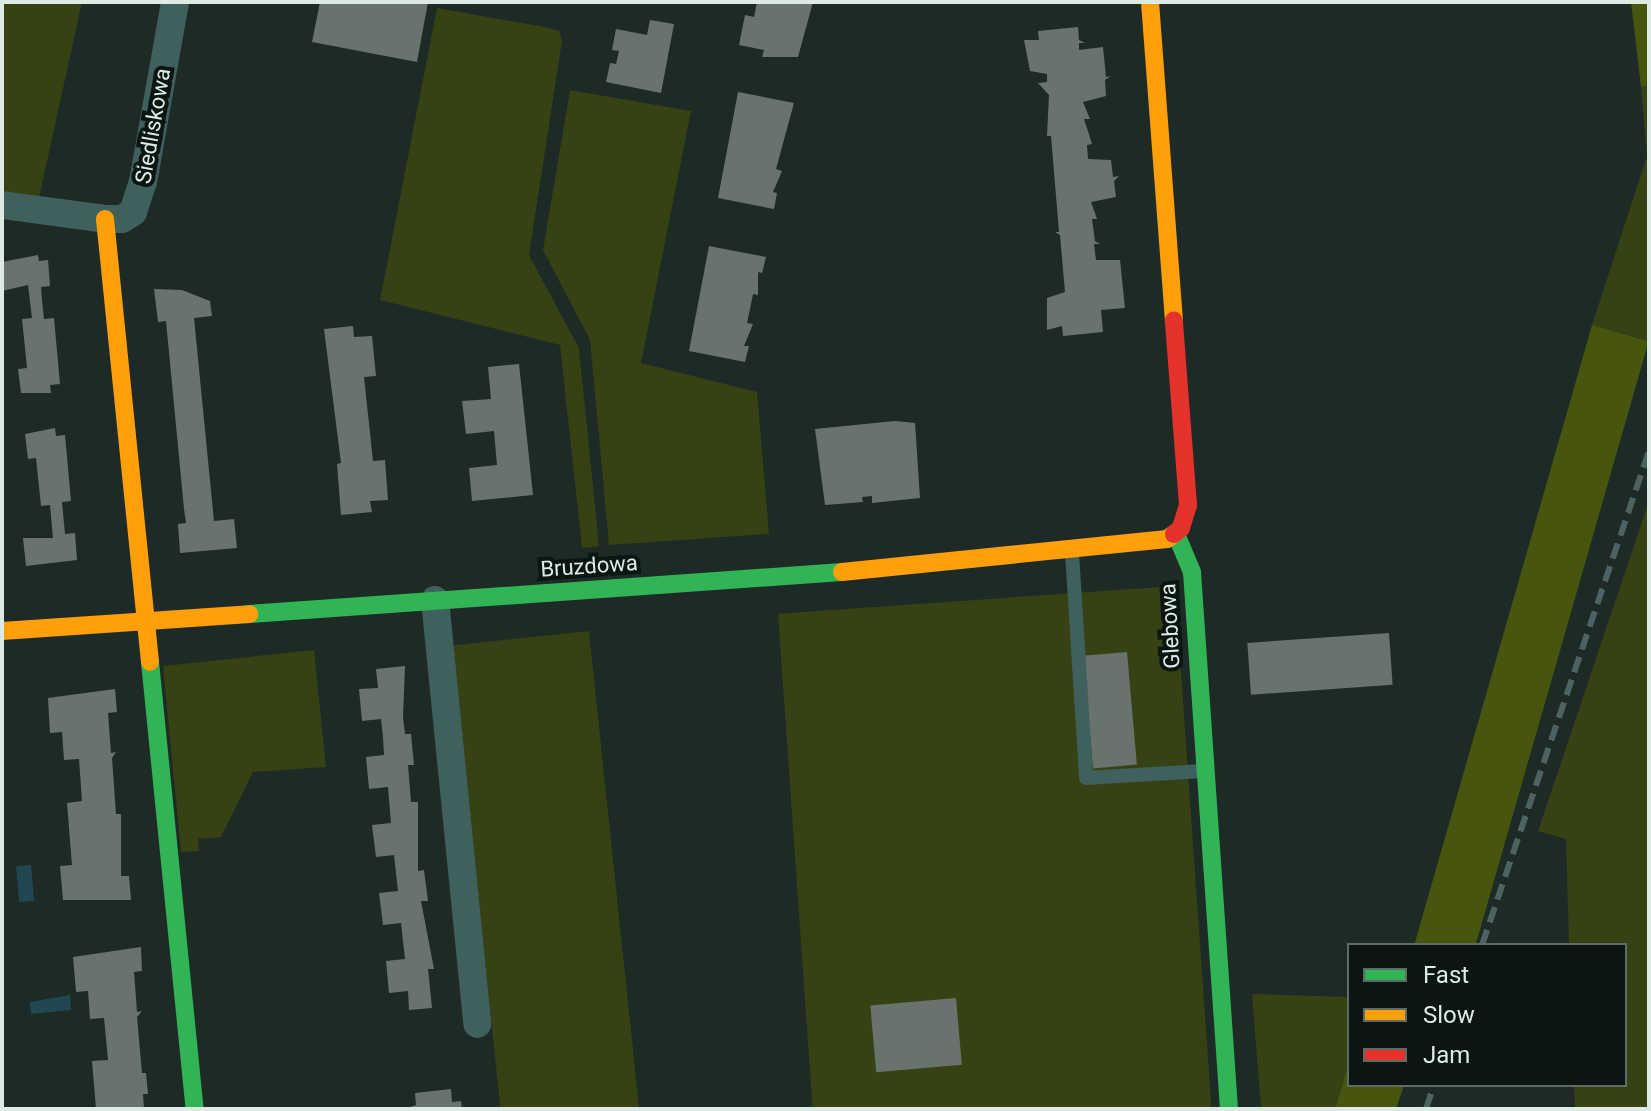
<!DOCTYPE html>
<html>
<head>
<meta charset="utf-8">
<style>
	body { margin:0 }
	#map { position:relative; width:1651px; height:1111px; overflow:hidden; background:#1d2a26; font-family:Roboto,sans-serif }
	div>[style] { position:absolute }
	.green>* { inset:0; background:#364114; transform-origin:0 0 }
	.forest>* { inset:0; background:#47550f; transform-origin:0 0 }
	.water>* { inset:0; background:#214852; transform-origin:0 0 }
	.building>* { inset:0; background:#69736e; transform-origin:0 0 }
	.lane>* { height:14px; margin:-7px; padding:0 7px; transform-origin:7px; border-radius:7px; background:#40605d }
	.street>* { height:28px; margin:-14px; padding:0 14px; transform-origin:14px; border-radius:14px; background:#40605d }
	.fast>* { height:18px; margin:-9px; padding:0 9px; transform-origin:9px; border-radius:9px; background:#30b455 }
	.slow>* { height:18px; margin:-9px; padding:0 9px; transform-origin:9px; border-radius:9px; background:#ff9f0a }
	.jam>* { height:18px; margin:-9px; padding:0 9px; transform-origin:9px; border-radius:9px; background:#e5322d }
	.rail>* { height:6px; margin-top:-3px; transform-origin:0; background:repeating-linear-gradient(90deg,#4d6361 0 16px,transparent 0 24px) }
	span { translate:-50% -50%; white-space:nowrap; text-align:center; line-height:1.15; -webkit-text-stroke:8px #0b1612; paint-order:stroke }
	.street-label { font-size:22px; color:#dcebe4 }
	.frame { position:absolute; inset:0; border:4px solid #dcebe4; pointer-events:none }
	.legend { position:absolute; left:1347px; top:943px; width:280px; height:144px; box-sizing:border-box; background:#0b1612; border:2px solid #5f6b66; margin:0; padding:10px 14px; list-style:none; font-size:24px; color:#dcebe4 }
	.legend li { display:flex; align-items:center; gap:16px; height:40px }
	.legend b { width:40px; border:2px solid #5f6b66 }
</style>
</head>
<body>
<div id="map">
	<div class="green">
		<div style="clip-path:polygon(2px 2px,82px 2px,39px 198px,2px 193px)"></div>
		<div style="clip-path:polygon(437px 8px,550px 28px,559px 31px,562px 41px,529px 255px,579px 348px,599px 546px,582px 548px,560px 345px,380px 300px)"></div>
		<div style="clip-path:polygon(1649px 85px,1649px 341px,1592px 325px,1647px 156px,1641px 87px)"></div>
		<div style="clip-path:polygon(570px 90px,691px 111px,641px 363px,757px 392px,769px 534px,609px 545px,590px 340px,543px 250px)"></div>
		<div style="clip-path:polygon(1649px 501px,1649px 1109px,1575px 1109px,1574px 1085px,1625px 1085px,1625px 945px,1569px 945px,1566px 839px,1538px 831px)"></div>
		<div style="left:1175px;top:586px;width:524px;height:398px;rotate:86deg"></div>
		<div style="left:589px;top:631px;width:480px;height:138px;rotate:84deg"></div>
		<div style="clip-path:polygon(314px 650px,326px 767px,253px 772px,221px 837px,198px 839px,199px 851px,181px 852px,163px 666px)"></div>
		<div style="clip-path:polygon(1252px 994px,1349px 997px,1349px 1062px,1335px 1109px,1261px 1109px)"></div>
	</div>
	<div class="forest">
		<div style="clip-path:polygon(1631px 2px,1649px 2px,1649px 85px,1641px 87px)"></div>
		<div style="left:1592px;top:325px;width:59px;height:653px;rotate:16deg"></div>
		<div style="clip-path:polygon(1349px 1062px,1349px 1085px,1404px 1085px,1396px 1109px,1335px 1109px)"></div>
	</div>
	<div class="water">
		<div style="left:31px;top:865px;width:36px;height:15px;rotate:85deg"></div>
		<div style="clip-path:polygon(70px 995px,71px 1010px,31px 1014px,30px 1002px)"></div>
	</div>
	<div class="building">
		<div style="clip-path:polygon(320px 2px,428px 2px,417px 62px,312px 42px)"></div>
		<div style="clip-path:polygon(757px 2px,813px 2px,798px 57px,762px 57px,764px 50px,739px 45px,745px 15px,754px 17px)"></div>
		<div style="clip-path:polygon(650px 20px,674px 24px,661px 93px,606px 82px,610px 63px,616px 64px,619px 51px,612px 50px,616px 29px,647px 35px)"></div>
		<div style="clip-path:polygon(1078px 27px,1079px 40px,1085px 43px,1079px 43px,1079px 50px,1103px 47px,1106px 77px,1111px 76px,1105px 80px,1106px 96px,1083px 102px,1090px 119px,1084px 119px,1092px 144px,1087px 145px,1088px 159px,1111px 160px,1113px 177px,1119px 176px,1114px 181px,1116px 197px,1091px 202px,1097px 219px,1092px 219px,1095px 241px,1100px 244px,1094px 244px,1096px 260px,1120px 260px,1125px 308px,1101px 310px,1103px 332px,1063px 336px,1062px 326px,1047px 330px,1047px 298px,1065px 292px,1060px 235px,1055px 232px,1059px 232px,1051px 136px,1047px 136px,1049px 95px,1038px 83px,1047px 82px,1047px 74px,1030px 71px,1024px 40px,1039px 40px,1038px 31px)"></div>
		<div style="clip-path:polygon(738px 92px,794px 103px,776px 169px,782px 171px,773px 192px,777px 193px,774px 209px,718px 198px)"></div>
		<div style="clip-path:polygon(709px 246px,766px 257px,762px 273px,758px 272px,758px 295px,753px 294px,750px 309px,747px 323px,753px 324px,744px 346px,749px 346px,745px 362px,689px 351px)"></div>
		<div style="clip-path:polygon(38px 255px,39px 261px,48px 260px,50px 286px,41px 287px,42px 300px,44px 319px,54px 318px,60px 384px,50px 385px,51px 393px,21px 393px,18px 369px,27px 368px,22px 319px,32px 318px,28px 285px,2px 291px,2px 262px)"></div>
		<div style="clip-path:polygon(154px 289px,182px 290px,210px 301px,212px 316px,194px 318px,214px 521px,234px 519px,237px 548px,180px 553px,178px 524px,186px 523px,184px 509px,166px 321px,158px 322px)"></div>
		<div style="clip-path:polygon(353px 326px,354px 337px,372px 336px,376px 376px,364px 377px,373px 461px,385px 460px,388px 500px,370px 501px,372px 512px,341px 515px,337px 464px,341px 463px,324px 329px)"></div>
		<div style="clip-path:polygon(519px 364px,533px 495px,472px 501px,469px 468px,497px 465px,494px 431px,466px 434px,462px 401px,491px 399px,488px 367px)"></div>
		<div style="clip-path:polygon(895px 421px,915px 423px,920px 498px,872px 503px,872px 496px,862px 497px,863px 502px,825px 505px,815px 429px)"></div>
		<div style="clip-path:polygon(55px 428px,56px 436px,65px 435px,71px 501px,62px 502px,65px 534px,75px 533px,77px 560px,26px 566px,23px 538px,53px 538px,50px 505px,41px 506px,36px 458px,28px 459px,25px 434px)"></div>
		<div style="left:1389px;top:633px;width:52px;height:142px;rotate:86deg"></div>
		<div style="left:1127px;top:652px;width:113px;height:44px;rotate:85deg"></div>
		<div style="clip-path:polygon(405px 666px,403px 717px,405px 734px,411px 734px,414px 765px,408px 765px,411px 802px,418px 802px,418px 871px,424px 870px,428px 901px,421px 901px,434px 969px,428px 969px,432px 1008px,409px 1010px,408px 991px,389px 993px,386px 961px,405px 959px,401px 923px,383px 925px,379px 893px,398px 891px,394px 855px,376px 857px,372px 825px,391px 823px,388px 787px,369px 789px,366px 757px,384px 755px,383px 737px,381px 719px,362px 721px,359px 689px,378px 688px,376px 669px)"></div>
		<div style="clip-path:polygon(115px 689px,117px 712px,108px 713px,111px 753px,116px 752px,112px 758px,116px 814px,121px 814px,121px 876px,129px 876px,131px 900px,63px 900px,60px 866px,72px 865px,67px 803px,82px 801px,79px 759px,64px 760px,62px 732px,50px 733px,48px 698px)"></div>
		<div style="clip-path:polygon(141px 947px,142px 971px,134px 972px,137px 1012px,142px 1011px,137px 1017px,142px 1073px,146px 1073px,148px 1094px,143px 1094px,144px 1109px,96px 1109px,92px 1061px,108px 1060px,104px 1018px,90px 1019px,88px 991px,76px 992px,73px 957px)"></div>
		<div style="left:956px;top:998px;width:67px;height:86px;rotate:85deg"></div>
		<div style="clip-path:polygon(451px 1089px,452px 1102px,461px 1101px,462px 1109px,404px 1109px,416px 1105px,415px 1093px)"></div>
	</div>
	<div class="lane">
		<div style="left:1072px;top:553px;width:225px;rotate:86.4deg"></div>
		<div style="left:1086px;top:778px;width:117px;rotate:-3.4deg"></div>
	</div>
	<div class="street">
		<div style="left:2px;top:205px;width:104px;rotate:7.7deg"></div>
		<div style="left:105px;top:219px;width:17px"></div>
		<div style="left:122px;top:219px;width:13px;rotate:-32deg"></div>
		<div style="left:133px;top:212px;width:32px;rotate:-72deg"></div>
		<div style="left:143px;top:182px;width:183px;rotate:-79.9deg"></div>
		<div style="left:435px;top:600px;width:426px;rotate:84.3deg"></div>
	</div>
	<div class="fast">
		<div style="left:1176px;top:534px;width:41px;rotate:67.2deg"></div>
		<div style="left:1192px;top:572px;width:538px;rotate:86.06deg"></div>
		<div style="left:249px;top:614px;width:594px;rotate:-4.05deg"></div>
		<div style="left:150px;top:662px;width:449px;rotate:84.3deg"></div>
	</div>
	<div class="slow">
		<div style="left:1150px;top:2px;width:320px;rotate:85.7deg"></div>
		<div style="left:105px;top:219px;width:445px;rotate:84.2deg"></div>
		<div style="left:842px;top:572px;width:327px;rotate:-5.8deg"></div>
		<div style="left:1167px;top:539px;width:9px;rotate:-36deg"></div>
		<div style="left:2px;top:631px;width:248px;rotate:-3.9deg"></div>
	</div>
	<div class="jam">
		<div style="left:1174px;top:534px;width:9px;rotate:-41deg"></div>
		<div style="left:1181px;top:528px;width:24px;rotate:-73deg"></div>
		<div style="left:1188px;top:505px;width:185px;rotate:-94.4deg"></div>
	</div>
	<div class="rail">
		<div style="left:1482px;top:945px;width:521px;rotate:-71.32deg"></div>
		<div style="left:1426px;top:1109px;width:25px;rotate:-72deg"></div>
	</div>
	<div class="street-label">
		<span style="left:153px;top:126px;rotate:-80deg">Siedliskowa</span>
		<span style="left:589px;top:566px;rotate:-4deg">Bruzdowa</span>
		<span style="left:1170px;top:626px;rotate:-93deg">Glebowa</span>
	</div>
	<div class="frame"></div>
	<ul class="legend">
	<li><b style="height:10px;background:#30b455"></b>Fast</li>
	<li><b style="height:10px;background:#ff9f0a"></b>Slow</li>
	<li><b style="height:10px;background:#e5322d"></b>Jam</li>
	</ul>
</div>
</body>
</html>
